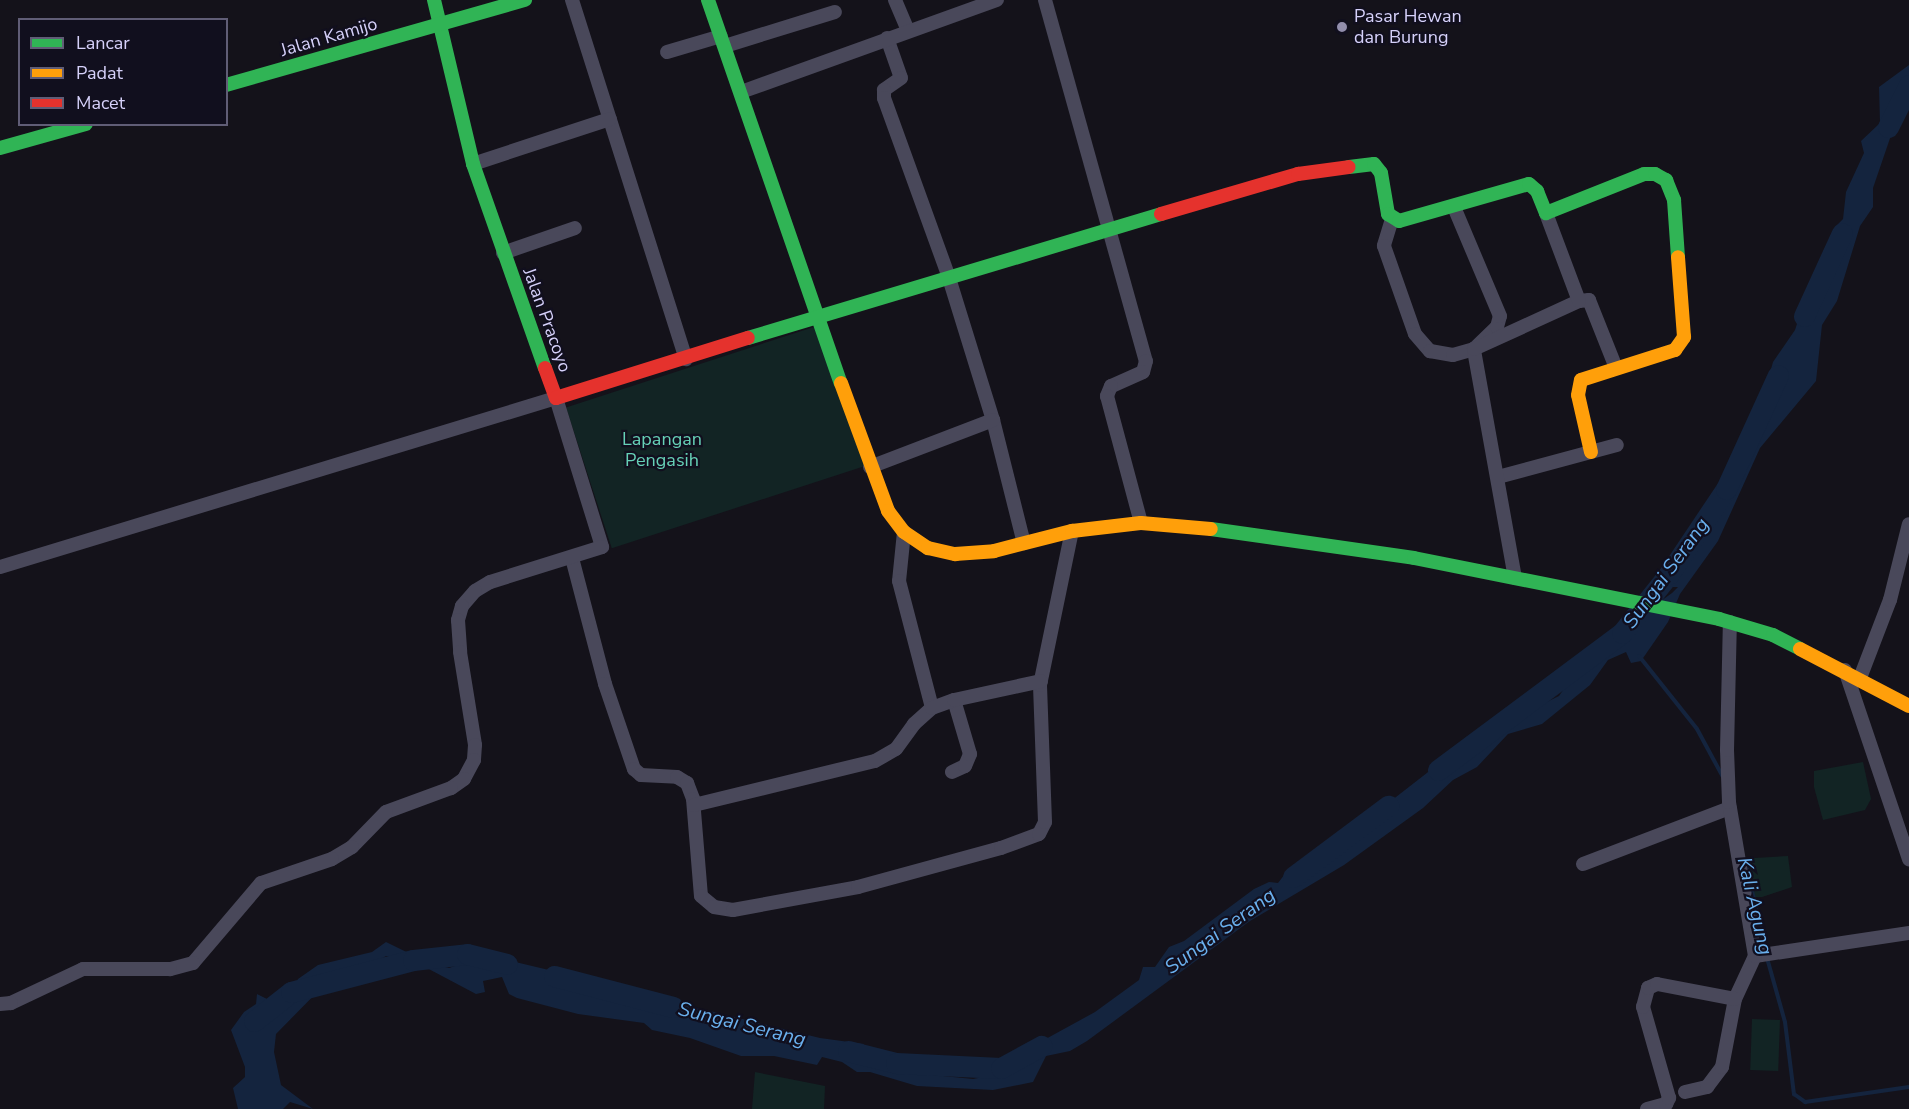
<!DOCTYPE html>
<html>
<head>
<meta charset="utf-8">
<style>
	body { margin:0 }
	#map { position:relative; width:1909px; height:1109px; overflow:hidden; background:#14121a; font-family:"Nunito Sans",sans-serif }
	div>[style] { position:absolute }
	.green>* { inset:0; background:#122424; transform-origin:0 0 }
	.water>* { inset:0; background:#14243e }
	.stream>* { height:4px; margin:-2px; padding:0 2px; transform-origin:2px; border-radius:2px; background:#14243e }
	.river>* { height:21px; margin:-10.5px; padding:0 10.5px; transform-origin:10.5px; border-radius:10.5px; background:#14243e }
	.street>* { height:14px; margin:-7px; padding:0 7px; transform-origin:7px; border-radius:7px; background:#49485a }
	.fast>* { height:14px; margin:-7px; padding:0 7px; transform-origin:7px; border-radius:7px; background:#30b455 }
	.slow>* { height:14px; margin:-7px; padding:0 7px; transform-origin:7px; border-radius:7px; background:#ff9f0a }
	.jam>* { height:14px; margin:-7px; padding:0 7px; transform-origin:7px; border-radius:7px; background:#e5322d }
	.dots>* { width:16px; height:16px; translate:-50% -50%; box-sizing:border-box; border:3px solid #110f1e; border-radius:50% }
	span { translate:-50% -50%; white-space:nowrap; text-align:center; line-height:1.15; -webkit-text-stroke:4.5px #110f1e; paint-order:stroke }
	.poi-label { font-size:18px; color:#d6d1fa }
	.left { translate:0 -50%; text-align:left }
	.street-label { font-size:18px; color:#d6d1fa }
	.park-label { font-size:18px; color:#66d1b7 }
	.water-label { font-size:20px; color:#6ab0ee; font-style:italic }
	.legend { position:absolute; left:18px; top:18px; width:210px; height:108px; box-sizing:border-box; background:#110f1e; border:2px solid #605d76; margin:0; padding:8px 10px; list-style:none; font-size:18px; color:#d6d1fa }
	.legend li { display:flex; align-items:center; gap:12px; height:30px }
	.legend b { width:30px; border:2px solid #605d76 }
</style>
</head>
<body>
<div id="map">
	<div class="green">
		<div style="left:820px;top:325px;width:148px;height:267px;rotate:72deg"></div>
		<div style="clip-path:polygon(1863px 762px,1871px 799px,1865px 810px,1823px 820px,1814px 787px,1814px 771px)"></div>
		<div style="clip-path:polygon(1788px 856px,1792px 887px,1762px 897px,1744px 897px,1738px 859px)"></div>
		<div style="left:1752px;top:1019px;width:28px;height:51px;rotate:2deg"></div>
		<div style="clip-path:polygon(755px 1072px,825px 1086px,824px 1109px,752px 1109px)"></div>
	</div>
	<div class="water">
		<div style="clip-path:polygon(1909px 65px,1909px 83px,1901px 89px,1899px 112px,1873px 188px,1873px 207px,1860px 226px,1837px 301px,1822px 325px,1816px 381px,1760px 448px,1718px 541px,1680px 594px,1668px 622px,1641px 661px,1631px 663px,1626px 652px,1608px 660px,1590px 685px,1542px 724px,1508px 734px,1477px 767px,1453px 780px,1423px 808px,1344px 865px,1250px 921px,1087px 1041px,1070px 1051px,1046px 1056px,1033px 1082px,993px 1090px,917px 1086px,870px 1072px,857px 1072px,842px 1062px,822px 1057px,817px 1065px,774px 1056px,741px 1056px,690px 1038px,652px 1030px,644px 1023px,578px 1014px,517px 998px,509px 994px,502px 977px,483px 981px,485px 992px,476px 994px,408px 958px,386px 956px,366px 968px,332px 977px,276px 1034px,274px 1052px,281px 1085px,313px 1109px,290px 1102px,283px 1109px,238px 1109px,233px 1088px,245px 1077px,245px 1067px,231px 1030px,244px 1012px,256px 1004px,257px 994px,277px 1004px,288px 997px,298px 979px,318px 965px,372px 952px,386px 942px,429px 963px,449px 968px,486px 955px,574px 976px,593px 993px,637px 1000px,661px 999px,820px 1038px,864px 1044px,862px 1048px,893px 1071px,973px 1079px,1003px 1073px,1022px 1052px,1095px 1012px,1139px 980px,1143px 967px,1155px 967px,1169px 947px,1184px 941px,1254px 889px,1269px 882px,1278px 883px,1288px 870px,1323px 857px,1358px 834px,1369px 818px,1441px 762px,1494px 739px,1528px 711px,1559px 696px,1574px 674px,1601px 658px,1622px 629px,1672px 593px,1678px 587px,1672px 587px,1680px 562px,1720px 502px,1723px 486px,1756px 434px,1765px 409px,1766px 387px,1773px 362px,1795px 330px,1808px 290px,1820px 292px,1829px 272px,1836px 226px,1843px 219px,1846px 192px,1864px 153px,1861px 141px,1880px 123px,1879px 87px)"></div>
	</div>
	<div class="stream">
		<div style="left:1639px;top:656px;width:93px;rotate:51.5deg"></div>
		<div style="left:1697px;top:729px;width:55px;rotate:61.6deg"></div>
		<div style="left:1746px;top:865px;width:88px;rotate:76.9deg"></div>
		<div style="left:1767px;top:958px;width:66px;rotate:74.3deg"></div>
		<div style="left:1785px;top:1022px;width:73px;rotate:82.9deg"></div>
		<div style="left:1794px;top:1094px;width:14px;rotate:36deg"></div>
		<div style="left:1805px;top:1102px;width:105px;rotate:-8.2deg"></div>
	</div>
	<div class="river">
		<div style="left:1888px;top:127px;width:47px;rotate:-63.4deg"></div>
		<div style="left:1804px;top:316px;width:91px;rotate:-65.4deg"></div>
		<div style="left:1438px;top:770px;width:229px;rotate:-36.7deg"></div>
		<div style="left:1622px;top:633px;width:75px;rotate:-51.5deg"></div>
		<div style="left:1669px;top:574px;width:102px;rotate:-56.2deg"></div>
		<div style="left:1726px;top:489px;width:125px;rotate:-65.5deg"></div>
		<div style="left:1293px;top:877px;width:119px;rotate:-36.8deg"></div>
		<div style="left:554px;top:976px;width:123px;rotate:14.6deg"></div>
		<div style="left:254px;top:1021px;width:47px;rotate:-38.1deg"></div>
		<div style="left:291px;top:992px;width:126px;rotate:-14.7deg"></div>
		<div style="left:413px;top:960px;width:54px;rotate:-6.3deg"></div>
		<div style="left:467px;top:954px;width:41px;rotate:14deg"></div>
		<div style="left:848px;top:1051px;width:49px;rotate:14deg"></div>
		<div style="left:896px;top:1063px;width:105px;rotate:2.7deg"></div>
		<div style="left:1001px;top:1068px;width:46px;rotate:-28.8deg"></div>
	</div>
	<div class="street">
		<div style="left:572px;top:0;width:377px;rotate:72.4deg"></div>
		<div style="left:895px;top:0;width:33px;rotate:67deg"></div>
		<div style="left:1045px;top:0;width:375px;rotate:74.4deg"></div>
		<div style="left:1146px;top:361px;width:11px;rotate:105deg"></div>
		<div style="left:1143px;top:372px;width:35px;rotate:156deg"></div>
		<div style="left:1111px;top:386px;width:11px;rotate:112deg"></div>
		<div style="left:1107px;top:396px;width:131px;rotate:75deg"></div>
		<div style="left:887px;top:38px;width:42px;rotate:70.7deg"></div>
		<div style="left:901px;top:78px;width:21px;rotate:145deg"></div>
		<div style="left:884px;top:90px;width:8px;rotate:90deg"></div>
		<div style="left:884px;top:98px;width:191px;rotate:70.1deg"></div>
		<div style="left:949px;top:278px;width:149px;rotate:72.8deg"></div>
		<div style="left:993px;top:420px;width:127px;rotate:75.9deg"></div>
		<div style="left:725px;top:46px;width:115px;rotate:-17.2deg"></div>
		<div style="left:667px;top:52px;width:56px;rotate:-16.5deg"></div>
		<div style="left:741px;top:92px;width:272px;rotate:-19.8deg"></div>
		<div style="left:473px;top:164px;width:144px;rotate:-18.2deg"></div>
		<div style="left:1392px;top:219px;width:28px;rotate:107deg"></div>
		<div style="left:1384px;top:246px;width:93px;rotate:70.6deg"></div>
		<div style="left:1415px;top:334px;width:23px;rotate:49deg"></div>
		<div style="left:1430px;top:351px;width:23px;rotate:10deg"></div>
		<div style="left:1453px;top:355px;width:22px;rotate:-16deg"></div>
		<div style="left:1474px;top:349px;width:32px;rotate:-44deg"></div>
		<div style="left:1497px;top:327px;width:11px;rotate:-75deg"></div>
		<div style="left:1500px;top:316px;width:118px;rotate:-112.9deg"></div>
		<div style="left:503px;top:253px;width:76px;rotate:-19.1deg"></div>
		<div style="left:1579px;top:301px;width:10px;rotate:-6deg"></div>
		<div style="left:1589px;top:300px;width:73px;rotate:68.3deg"></div>
		<div style="left:870px;top:467px;width:132px;rotate:-20.9deg"></div>
		<div style="left:1498px;top:477px;width:123px;rotate:-15.1deg"></div>
		<div style="left:904px;top:532px;width:49px;rotate:95.8deg"></div>
		<div style="left:899px;top:581px;width:131px;rotate:75.4deg"></div>
		<div style="left:572px;top:558px;width:130px;rotate:75.3deg"></div>
		<div style="left:605px;top:684px;width:90px;rotate:71.2deg"></div>
		<div style="left:634px;top:769px;width:9px;rotate:41deg"></div>
		<div style="left:641px;top:775px;width:36px;rotate:3deg"></div>
		<div style="left:677px;top:777px;width:12px;rotate:31deg"></div>
		<div style="left:687px;top:783px;width:17px;rotate:69deg"></div>
		<div style="left:693px;top:799px;width:97px;rotate:85.3deg"></div>
		<div style="left:701px;top:896px;width:17px;rotate:40deg"></div>
		<div style="left:714px;top:907px;width:19px;rotate:9deg"></div>
		<div style="left:733px;top:910px;width:127px;rotate:-10.4deg"></div>
		<div style="left:858px;top:887px;width:148px;rotate:-15.3deg"></div>
		<div style="left:1001px;top:848px;width:40px;rotate:-20.2deg"></div>
		<div style="left:1039px;top:834px;width:13px;rotate:-63deg"></div>
		<div style="left:1045px;top:822px;width:137px;rotate:-92.1deg"></div>
		<div style="left:1040px;top:685px;width:157px;rotate:-78.3deg"></div>
		<div style="left:0;top:567px;width:581px;rotate:-16.91deg"></div>
		<div style="left:556px;top:398px;width:156px;rotate:72.8deg"></div>
		<div style="left:602px;top:547px;width:117px;rotate:162.6deg"></div>
		<div style="left:490px;top:582px;width:17px;rotate:149deg"></div>
		<div style="left:475px;top:591px;width:20px;rotate:131deg"></div>
		<div style="left:462px;top:606px;width:15px;rotate:106deg"></div>
		<div style="left:458px;top:620px;width:32px;rotate:86deg"></div>
		<div style="left:460px;top:652px;width:94px;rotate:80.8deg"></div>
		<div style="left:475px;top:745px;width:15px;rotate:94deg"></div>
		<div style="left:474px;top:760px;width:21px;rotate:118deg"></div>
		<div style="left:464px;top:779px;width:16px;rotate:145deg"></div>
		<div style="left:451px;top:788px;width:69px;rotate:159.7deg"></div>
		<div style="left:386px;top:812px;width:49px;rotate:134.2deg"></div>
		<div style="left:352px;top:847px;width:23px;rotate:149deg"></div>
		<div style="left:332px;top:859px;width:75px;rotate:161.3deg"></div>
		<div style="left:261px;top:883px;width:105px;rotate:130.4deg"></div>
		<div style="left:193px;top:963px;width:24px;rotate:165deg"></div>
		<div style="left:170px;top:969px;width:87px;rotate:180deg"></div>
		<div style="left:83px;top:969px;width:80px;rotate:154.7deg"></div>
		<div style="left:11px;top:1003px;width:11px;rotate:175deg"></div>
		<div style="left:1515px;top:578px;width:233px;rotate:-100.2deg"></div>
		<div style="left:1474px;top:349px;width:115px;rotate:-24.6deg"></div>
		<div style="left:1579px;top:301px;width:94px;rotate:-110.6deg"></div>
		<div style="left:1845px;top:670px;width:200px;rotate:71.3deg"></div>
		<div style="left:1860px;top:678px;width:84px;rotate:-69deg"></div>
		<div style="left:1890px;top:600px;width:78px;rotate:-76deg"></div>
		<div style="left:952px;top:772px;width:14px;rotate:-25deg"></div>
		<div style="left:965px;top:766px;width:13px;rotate:-67deg"></div>
		<div style="left:970px;top:754px;width:56px;rotate:-106.5deg"></div>
		<div style="left:694px;top:805px;width:186px;rotate:-13.7deg"></div>
		<div style="left:875px;top:761px;width:24px;rotate:-30deg"></div>
		<div style="left:896px;top:749px;width:31px;rotate:-54deg"></div>
		<div style="left:914px;top:724px;width:24px;rotate:-42deg"></div>
		<div style="left:932px;top:708px;width:23px;rotate:-20deg"></div>
		<div style="left:954px;top:700px;width:89px;rotate:-12.3deg"></div>
		<div style="left:1583px;top:864px;width:157px;rotate:-20.9deg"></div>
		<div style="left:1755px;top:956px;width:156px;rotate:-8.5deg"></div>
		<div style="left:1685px;top:1092px;width:23px;rotate:-13deg"></div>
		<div style="left:1707px;top:1087px;width:25px;rotate:-53deg"></div>
		<div style="left:1722px;top:1067px;width:69px;rotate:-79.2deg"></div>
		<div style="left:1735px;top:999px;width:47px;rotate:-65.1deg"></div>
		<div style="left:1755px;top:956px;width:156px;rotate:-99.6deg"></div>
		<div style="left:1729px;top:802px;width:52px;rotate:-92.2deg"></div>
		<div style="left:1727px;top:750px;width:128px;rotate:-88.7deg"></div>
		<div style="left:1647px;top:1109px;width:20px;rotate:-15deg"></div>
		<div style="left:1666px;top:1104px;width:7px;rotate:-63deg"></div>
		<div style="left:1669px;top:1098px;width:95px;rotate:-105.9deg"></div>
		<div style="left:1643px;top:1007px;width:20px;rotate:-75deg"></div>
		<div style="left:1648px;top:988px;width:10px;rotate:-24deg"></div>
		<div style="left:1657px;top:984px;width:79px;rotate:10.9deg"></div>
	</div>
	<div class="fast">
		<div style="left:434px;top:0;width:169px;rotate:76.6deg"></div>
		<div style="left:473px;top:164px;width:216px;rotate:70.6deg"></div>
		<div style="left:708px;top:0;width:405px;rotate:70.9deg"></div>
		<div style="left:226px;top:85px;width:311px;rotate:-15.9deg"></div>
		<div style="left:0;top:148px;width:89px;rotate:-15.6deg"></div>
		<div style="left:1349px;top:167px;width:25px;rotate:-7deg"></div>
		<div style="left:1374px;top:164px;width:11px;rotate:52deg"></div>
		<div style="left:1381px;top:173px;width:42px;rotate:80.3deg"></div>
		<div style="left:1388px;top:214px;width:13px;rotate:32deg"></div>
		<div style="left:1399px;top:221px;width:135px;rotate:-15.9deg"></div>
		<div style="left:1529px;top:184px;width:11px;rotate:41deg"></div>
		<div style="left:1537px;top:191px;width:24px;rotate:68deg"></div>
		<div style="left:1546px;top:213px;width:105px;rotate:-21.7deg"></div>
		<div style="left:1644px;top:174px;width:11px"></div>
		<div style="left:1655px;top:174px;width:13px;rotate:29deg"></div>
		<div style="left:1666px;top:180px;width:22px;rotate:68deg"></div>
		<div style="left:1674px;top:200px;width:57px;rotate:86deg"></div>
		<div style="left:748px;top:338px;width:431px;rotate:-16.7deg"></div>
		<div style="left:1211px;top:529px;width:205px;rotate:8.1deg"></div>
		<div style="left:1414px;top:558px;width:311px;rotate:11.3deg"></div>
		<div style="left:1719px;top:619px;width:56px;rotate:16.5deg"></div>
		<div style="left:1773px;top:635px;width:30px;rotate:27deg"></div>
	</div>
	<div class="slow">
		<div style="left:841px;top:383px;width:136px;rotate:69.8deg"></div>
		<div style="left:888px;top:511px;width:26px;rotate:53deg"></div>
		<div style="left:904px;top:532px;width:29px;rotate:34deg"></div>
		<div style="left:928px;top:548px;width:28px;rotate:13deg"></div>
		<div style="left:955px;top:554px;width:39px;rotate:-4deg"></div>
		<div style="left:994px;top:551px;width:81px;rotate:-14.4deg"></div>
		<div style="left:1072px;top:531px;width:69px;rotate:-6.6deg"></div>
		<div style="left:1141px;top:523px;width:70px;rotate:4.9deg"></div>
		<div style="left:1591px;top:452px;width:58px;rotate:-102.8deg"></div>
		<div style="left:1578px;top:395px;width:15px;rotate:-79deg"></div>
		<div style="left:1581px;top:380px;width:99px;rotate:-17.7deg"></div>
		<div style="left:1675px;top:350px;width:16px;rotate:-55deg"></div>
		<div style="left:1684px;top:337px;width:80px;rotate:-94.3deg"></div>
		<div style="left:1800px;top:649px;width:123px;rotate:27.6deg"></div>
	</div>
	<div class="jam">
		<div style="left:1161px;top:214px;width:143px;rotate:-16.3deg"></div>
		<div style="left:1298px;top:174px;width:51px;rotate:-7.8deg"></div>
		<div style="left:545px;top:368px;width:32px;rotate:70deg"></div>
		<div style="left:556px;top:398px;width:201px;rotate:-17.4deg"></div>
	</div>
	<div class="dots">
		<div style="left:1342px;top:27px;background:#928eac"></div>
	</div>
	<div class="poi-label">
		<span class="left" style="left:1354px;top:27px">Pasar Hewan<br>dan Burung</span>
	</div>
	<div class="street-label">
		<span style="left:329px;top:37px;rotate:-16deg">Jalan Kamijo</span>
		<span style="left:547px;top:320px;rotate:70deg">Jalan Pracoyo</span>
	</div>
	<div class="park-label">
		<span style="left:662px;top:450px">Lapangan<br>Pengasih</span>
	</div>
	<div class="water-label">
		<span style="left:1666px;top:573px;rotate:-54deg">Sungai Serang</span>
		<span style="left:1755px;top:906px;rotate:77deg">Kali Agung</span>
		<span style="left:1220px;top:931px;rotate:-36deg">Sungai Serang</span>
		<span style="left:742px;top:1024px;rotate:14deg">Sungai Serang</span>
	</div>
	<ul class="legend">
	<li><b style="height:8px;background:#30b455"></b>Lancar</li>
	<li><b style="height:8px;background:#ff9f0a"></b>Padat</li>
	<li><b style="height:8px;background:#e5322d"></b>Macet</li>
	</ul>
</div>
</body>
</html>
